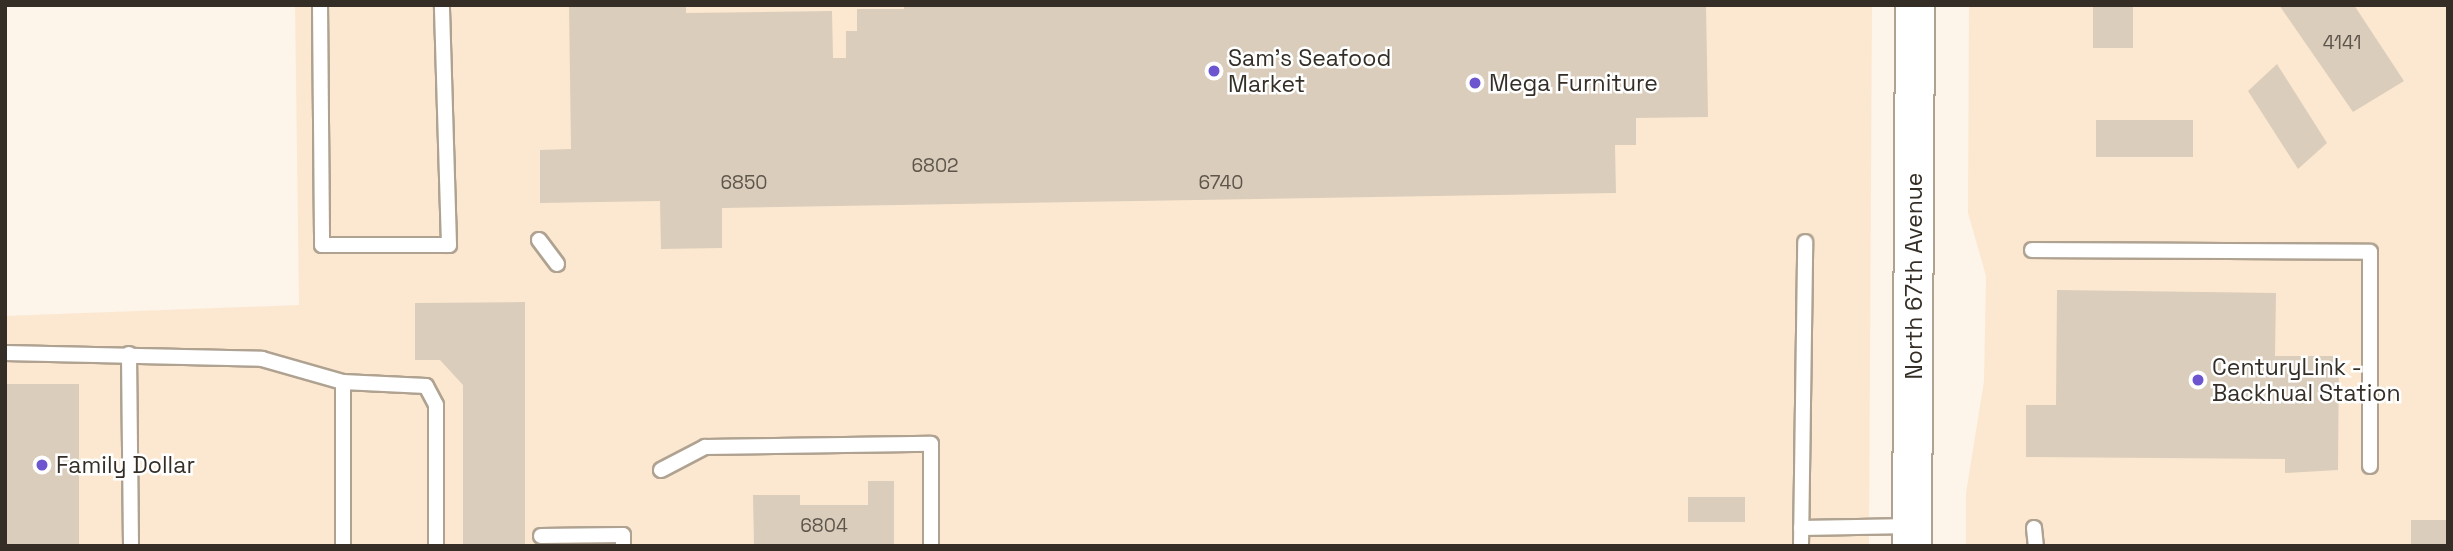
<!DOCTYPE html>
<html>
<head>
<meta charset="utf-8">
<style>
	body { margin:0 }
	#map { position:relative; width:2453px; height:551px; overflow:hidden; background:#fdf4ea; font-family:"Space Grotesk",sans-serif }
	div>[style] { position:absolute }
	.built>* { inset:0; background:#fce8d0 }
	.building>* { inset:0; background:#dbcdbb; transform-origin:0 0 }
	.roads { filter:drop-shadow(2px 0 #afa291) drop-shadow(-2px 0 #afa291) drop-shadow(0 2px #afa291) drop-shadow(0 -2px #afa291) }
	.service>* { height:14px; margin:-7px; padding:0 7px; transform-origin:7px; border-radius:7px; background:#fff }
	.secondary>* { height:38px; margin:-19px; padding:0 19px; transform-origin:19px; border-radius:19px; background:#fff }
	.dots>* { width:19px; height:19px; translate:-50% -50%; box-sizing:border-box; border:4px solid #fff; border-radius:50% }
	span { translate:-50% -50%; white-space:nowrap; text-align:center; line-height:1.15; -webkit-text-stroke:5px #fff; paint-order:stroke }
	.number-label { font-size:19px; color:#5e564c }
	.number-label span { -webkit-text-stroke-width:0 }
	.poi-label { font-size:23px; color:#342e27 }
	.left { translate:0 -50%; text-align:left }
	.street-label { font-size:23px; color:#342e27 }
	.frame { position:absolute; inset:0; border:7px solid #342e27; pointer-events:none }
</style>
</head>
<body>
<div id="map">
	<div class="built">
		<div style="clip-path:polygon(295px 5px,1872px 5px,1869px 546px,5px 546px,5px 316px,299px 305px)"></div>
		<div style="clip-path:polygon(1969px 5px,2448px 5px,2448px 546px,1966px 546px,1966px 493px,1984px 381px,1986px 276px,1968px 213px)"></div>
	</div>
	<div class="building">
		<div style="clip-path:polygon(569px 5px,686px 5px,686px 13px,832px 11px,833px 58px,846px 58px,846px 31px,857px 31px,857px 9px,904px 9px,904px 5px,1706px 5px,1708px 117px,1636px 118px,1636px 145px,1615px 145px,1616px 193px,722px 208px,722px 248px,661px 249px,660px 201px,540px 203px,540px 150px,571px 149px)"></div>
		<div style="left:2093px;top:5px;width:40px;height:43px"></div>
		<div style="clip-path:polygon(2279px 5px,2354px 5px,2404px 81px,2353px 112px)"></div>
		<div style="clip-path:polygon(2277px 64px,2327px 143px,2298px 169px,2248px 91px)"></div>
		<div style="left:2096px;top:120px;width:97px;height:37px"></div>
		<div style="clip-path:polygon(2057px 290px,2276px 293px,2275px 356px,2339px 356px,2338px 470px,2285px 473px,2285px 459px,2026px 457px,2026px 405px,2056px 405px)"></div>
		<div style="clip-path:polygon(525px 302px,525px 546px,463px 546px,463px 385px,440px 360px,415px 360px,415px 303px)"></div>
		<div style="left:5px;top:384px;width:74px;height:162px"></div>
		<div style="clip-path:polygon(868px 481px,894px 481px,894px 546px,754px 546px,753px 495px,800px 495px,800px 505px,868px 505px)"></div>
		<div style="left:1745px;top:497px;width:25px;height:57px;rotate:90deg"></div>
		<div style="left:2448px;top:520px;width:26px;height:37px;rotate:90deg"></div>
	</div>
	<div class="roads">
		<div class="service">
			<div style="left:320px;top:5px;width:240px;rotate:89.5deg"></div>
			<div style="left:322px;top:245px;width:127px"></div>
			<div style="left:449px;top:245px;width:240px;rotate:-91.7deg"></div>
			<div style="left:539px;top:240px;width:30px;rotate:53deg"></div>
			<div style="left:2032px;top:250px;width:338px;rotate:0.3deg"></div>
			<div style="left:2370px;top:252px;width:214px;rotate:90deg"></div>
			<div style="left:5px;top:353px;width:257px;rotate:1.3deg"></div>
			<div style="left:262px;top:359px;width:84px;rotate:15.9deg"></div>
			<div style="left:343px;top:382px;width:164px;rotate:90deg"></div>
			<div style="left:129px;top:354px;width:192px;rotate:89.4deg"></div>
			<div style="left:343px;top:382px;width:83px;rotate:2.8deg"></div>
			<div style="left:426px;top:386px;width:21px;rotate:62deg"></div>
			<div style="left:436px;top:405px;width:141px;rotate:90deg"></div>
			<div style="left:661px;top:470px;width:50px;rotate:-27.6deg"></div>
			<div style="left:705px;top:447px;width:226px;rotate:-0.8deg"></div>
			<div style="left:931px;top:444px;width:102px;rotate:90deg"></div>
			<div style="left:1801px;top:528px;width:111px;rotate:-1deg"></div>
			<div style="left:2034px;top:528px;width:18px;rotate:84deg"></div>
			<div style="left:541px;top:536px;width:82px;rotate:-0.7deg"></div>
			<div style="left:623px;top:535px;width:11px;rotate:90deg"></div>
			<div style="left:1801px;top:546px;width:304px;rotate:-89.2deg"></div>
		</div>
		<div class="secondary">
			<div style="left:1912px;top:546px;width:541px;rotate:-89.68deg"></div>
		</div>
	</div>
	<div class="dots">
		<div style="left:1214px;top:71px;background:#6c55ce"></div>
		<div style="left:1475px;top:83px;background:#6c55ce"></div>
		<div style="left:2198px;top:380px;background:#6c55ce"></div>
		<div style="left:42px;top:465px;background:#6c55ce"></div>
	</div>
	<div class="number-label">
		<span style="left:2342px;top:43px">4141</span>
		<span style="left:935px;top:166px">6802</span>
		<span style="left:744px;top:183px">6850</span>
		<span style="left:1221px;top:183px">6740</span>
		<span style="left:824px;top:526px">6804</span>
	</div>
	<div class="poi-label">
		<span class="left" style="left:1228px;top:71px">Sam's Seafood<br>Market</span>
		<span class="left" style="left:1489px;top:83px">Mega Furniture</span>
		<span class="left" style="left:2212px;top:380px">CenturyLink -<br>Backhual Station</span>
		<span class="left" style="left:56px;top:465px">Family Dollar</span>
	</div>
	<div class="street-label">
		<span style="left:1914px;top:276px;rotate:-90deg">North 67th Avenue</span>
	</div>
	<div class="frame"></div>
</div>
</body>
</html>
